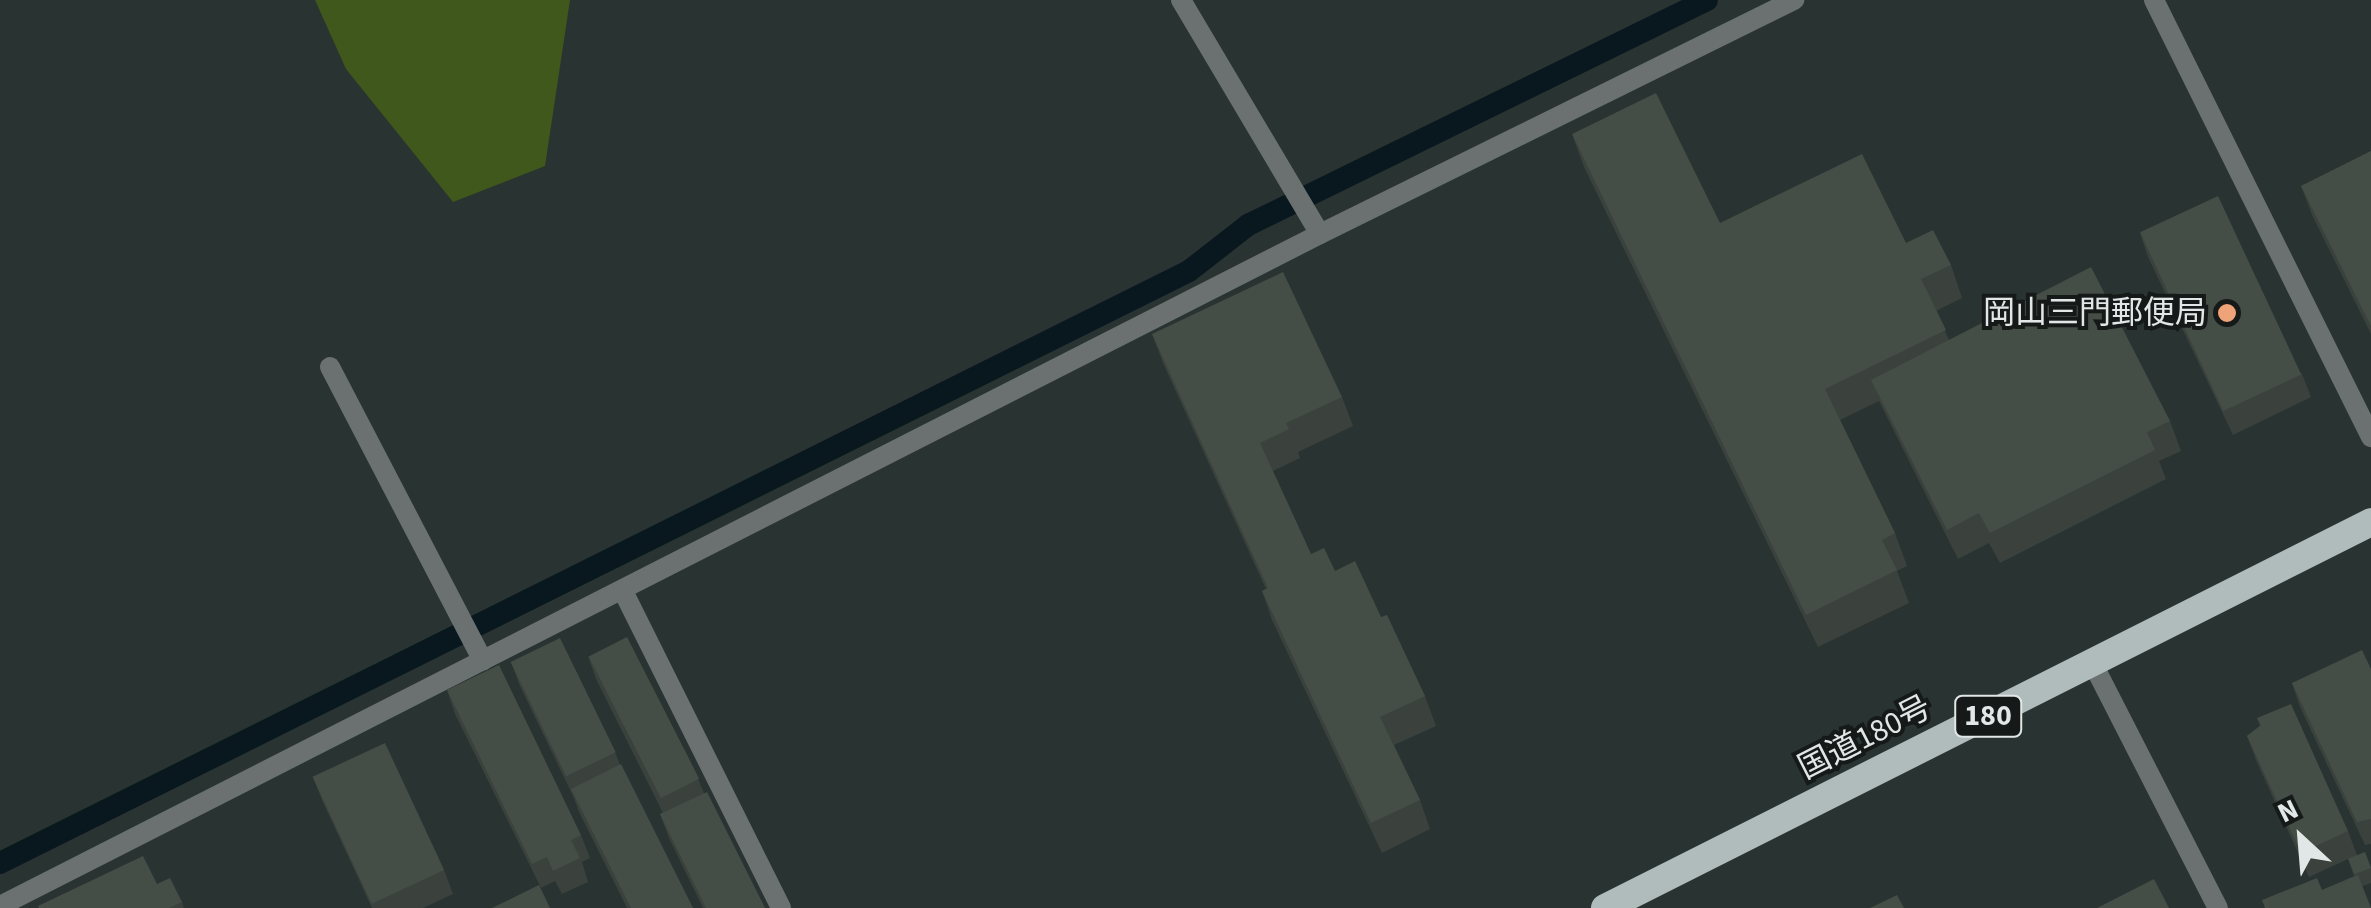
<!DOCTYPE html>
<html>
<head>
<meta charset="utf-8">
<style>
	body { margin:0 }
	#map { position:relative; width:2371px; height:908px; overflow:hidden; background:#293331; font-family:"Source Sans 3","Noto Sans JP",sans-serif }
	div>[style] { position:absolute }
	.green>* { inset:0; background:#40581b }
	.stream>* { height:22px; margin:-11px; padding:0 11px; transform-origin:11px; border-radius:11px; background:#09181f }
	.minor>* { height:20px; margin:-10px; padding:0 10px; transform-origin:10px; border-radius:10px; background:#6b7071 }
	.trunk>* { height:28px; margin:-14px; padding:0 14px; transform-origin:14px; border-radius:14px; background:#b0bcbc }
	.wall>* { inset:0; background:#3b423d }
	.building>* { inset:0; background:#454d47; transform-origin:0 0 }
	.dots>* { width:28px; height:28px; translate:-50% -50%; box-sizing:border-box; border:5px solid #151a19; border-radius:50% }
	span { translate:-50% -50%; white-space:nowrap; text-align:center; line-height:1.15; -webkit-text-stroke:8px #151a19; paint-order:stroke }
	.shield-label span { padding:2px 8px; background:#151a19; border:2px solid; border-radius:8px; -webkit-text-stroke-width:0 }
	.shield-label { font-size:30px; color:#e1e7e6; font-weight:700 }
	.poi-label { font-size:32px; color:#e1e7e6 }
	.right { translate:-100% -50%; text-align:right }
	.street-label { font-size:32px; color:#e1e7e6 }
	.north { position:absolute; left:2251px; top:788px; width:100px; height:100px; -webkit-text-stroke:8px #151a19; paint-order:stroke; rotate:334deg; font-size:28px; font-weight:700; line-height:40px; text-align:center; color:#e1e7e6 }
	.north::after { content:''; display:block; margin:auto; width:35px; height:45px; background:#e1e7e6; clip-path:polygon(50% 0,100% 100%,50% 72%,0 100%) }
</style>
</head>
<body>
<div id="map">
	<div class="green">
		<div style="clip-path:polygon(315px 0,570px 0,545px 166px,453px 202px,346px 69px)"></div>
	</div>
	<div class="stream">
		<div style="left:0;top:863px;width:1328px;rotate:-26.47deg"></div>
		<div style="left:1189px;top:271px;width:75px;rotate:-37.9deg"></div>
		<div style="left:1248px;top:225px;width:511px;rotate:-26.11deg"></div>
	</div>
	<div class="minor">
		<div style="left:1181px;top:0;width:272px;rotate:59.3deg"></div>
		<div style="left:2154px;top:0;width:488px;rotate:63.6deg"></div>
		<div style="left:330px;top:367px;width:331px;rotate:62.5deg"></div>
		<div style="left:623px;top:591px;width:354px;rotate:63.5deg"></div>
		<div style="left:2093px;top:664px;width:274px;rotate:62.9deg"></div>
		<div style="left:0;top:906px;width:1481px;rotate:-26.98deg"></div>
		<div style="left:1320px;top:234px;width:529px;rotate:-26.27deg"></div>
	</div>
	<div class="trunk">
		<div style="left:1605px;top:908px;width:858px;rotate:-26.74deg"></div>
	</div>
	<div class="wall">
		<div style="clip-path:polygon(1572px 134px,1720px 223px,1906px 243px,1951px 265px,1962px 298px,1936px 311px,1949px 340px,2170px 421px,2181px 451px,2159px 461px,2166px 479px,2000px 563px,1989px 543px,1958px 559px,1879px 401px,1840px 420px,1895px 533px,1907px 566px,1897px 571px,1909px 603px,1818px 647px,1584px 167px)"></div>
		<div style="clip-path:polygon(2371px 151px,2371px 334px,2312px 215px,2301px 186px)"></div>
		<div style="clip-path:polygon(2140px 233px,2302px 374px,2311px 397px,2233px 435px,2148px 257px)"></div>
		<div style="clip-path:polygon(1152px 334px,1342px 397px,1353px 426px,1298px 452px,1300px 458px,1273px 471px,1311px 554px,1335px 571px,1381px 617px,1425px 696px,1436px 726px,1394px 745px,1420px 800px,1430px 829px,1382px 853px,1272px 620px,1262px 591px,1266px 589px,1163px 363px)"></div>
		<div style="clip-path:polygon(588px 656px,698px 779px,704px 793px,765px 908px,703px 908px,669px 838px,660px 814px,663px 813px,596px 679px)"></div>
		<div style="clip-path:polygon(511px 662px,615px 752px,620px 765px,693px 908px,627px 908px,579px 812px,574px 798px,520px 686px)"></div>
		<div style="clip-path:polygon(2371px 669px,2371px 844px,2365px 845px,2300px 707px,2292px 683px)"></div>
		<div style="clip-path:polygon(447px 690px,581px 835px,590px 858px,582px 862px,588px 882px,562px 894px,555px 881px,541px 888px,455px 714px)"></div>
		<div style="clip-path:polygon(2257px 718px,2348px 831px,2357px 855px,2371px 868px,2371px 883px,2363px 886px,2322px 890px,2354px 876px,2348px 859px,2309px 877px,2256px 760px,2247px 736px,2260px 726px)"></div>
		<div style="clip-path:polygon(313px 777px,444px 870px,453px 894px,423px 908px,372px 908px,322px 800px)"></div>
		<div style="clip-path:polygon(157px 884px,182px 902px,184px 908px,39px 908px)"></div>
	</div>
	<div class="building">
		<div style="clip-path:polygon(1656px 93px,1720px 223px,1862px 154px,1906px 243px,1933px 230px,1951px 265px,1921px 279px,1946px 330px,1825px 389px,1895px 533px,1882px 540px,1897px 570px,1806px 615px,1572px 134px)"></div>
		<div style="clip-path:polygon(2371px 151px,2371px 326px,2301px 186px)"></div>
		<div style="left:2218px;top:196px;width:197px;height:86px;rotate:65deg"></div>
		<div style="clip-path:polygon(2091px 267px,2170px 421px,2147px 432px,2155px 450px,1990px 533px,1979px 513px,1947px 530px,1871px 380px)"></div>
		<div style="clip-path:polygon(1283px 272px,1342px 397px,1286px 423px,1289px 429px,1260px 443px,1311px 554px,1324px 548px,1335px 571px,1355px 561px,1381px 617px,1387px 615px,1425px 696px,1380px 717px,1420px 800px,1371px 823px,1262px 591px,1268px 588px,1152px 334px)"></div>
		<div style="left:627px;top:637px;width:159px;height:43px;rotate:63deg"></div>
		<div style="left:560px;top:638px;width:127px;height:55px;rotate:64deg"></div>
		<div style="clip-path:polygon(2362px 650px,2371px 669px,2371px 819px,2357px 822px,2292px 683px)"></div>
		<div style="clip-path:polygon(499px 665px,581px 835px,571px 840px,580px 858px,553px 871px,547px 857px,532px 864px,447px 690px)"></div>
		<div style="clip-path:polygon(2291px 704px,2348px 831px,2301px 853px,2247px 736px,2261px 725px,2257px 718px)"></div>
		<div style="left:385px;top:743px;width:140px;height:80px;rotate:65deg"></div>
		<div style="clip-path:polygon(621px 764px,693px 908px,631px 908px,571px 789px)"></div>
		<div style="clip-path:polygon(707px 792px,765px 908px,706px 908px,660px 814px)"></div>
		<div style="left:2365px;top:852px;width:17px;height:18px;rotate:69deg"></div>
		<div style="clip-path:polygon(143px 856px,157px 884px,170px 878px,182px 902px,169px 908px,39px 908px,38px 906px)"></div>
		<div style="clip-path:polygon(2358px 875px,2371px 908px,2265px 908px,2262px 900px,2317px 878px,2322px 890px)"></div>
		<div style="clip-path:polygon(2154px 879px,2169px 908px,2097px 908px)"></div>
		<div style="clip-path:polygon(539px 885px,550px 908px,492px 908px)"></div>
		<div style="clip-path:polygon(1897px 895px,1904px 908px,1870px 908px)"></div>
	</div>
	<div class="dots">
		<div style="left:2227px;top:313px;background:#efa378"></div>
	</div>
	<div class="shield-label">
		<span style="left:1988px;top:716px">180</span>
	</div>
	<div class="poi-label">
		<span class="right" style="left:2207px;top:313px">岡山三門郵便局</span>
	</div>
	<div class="street-label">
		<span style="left:1865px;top:738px;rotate:-27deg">国道180号</span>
	</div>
	<div class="north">N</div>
</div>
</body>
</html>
